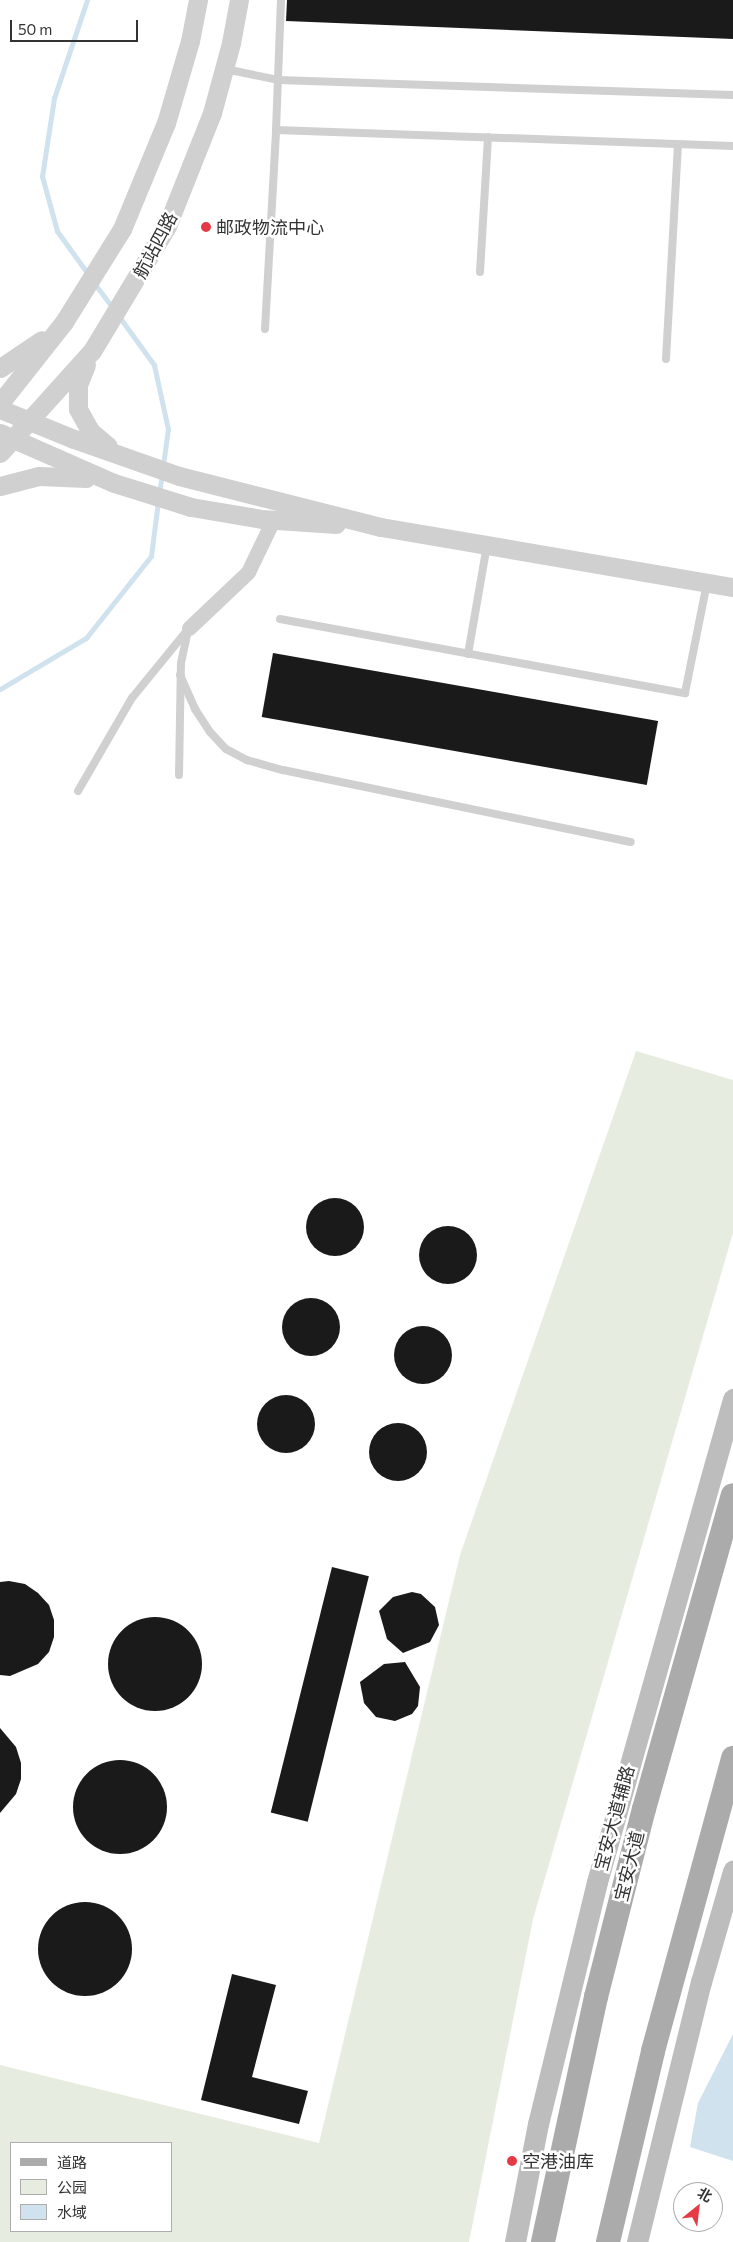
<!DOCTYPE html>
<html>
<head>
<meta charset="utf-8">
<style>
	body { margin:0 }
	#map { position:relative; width:733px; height:2242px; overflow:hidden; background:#fff; font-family:Commissioner,"Noto Sans SC",sans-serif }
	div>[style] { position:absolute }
	.green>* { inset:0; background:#e6ecdf }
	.water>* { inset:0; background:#cfe2ee }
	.stream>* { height:5px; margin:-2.5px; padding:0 2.5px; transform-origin:2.5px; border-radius:2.5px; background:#cfe2ee }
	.building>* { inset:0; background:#1a1a1a; transform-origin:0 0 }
	.round { border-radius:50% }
	.service>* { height:8px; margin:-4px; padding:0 4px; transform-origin:4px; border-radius:4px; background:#d0d0d0 }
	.minor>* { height:15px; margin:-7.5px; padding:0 7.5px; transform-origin:7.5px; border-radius:7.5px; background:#d0d0d0 }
	.tertiary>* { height:19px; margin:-9.5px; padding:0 9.5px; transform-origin:9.5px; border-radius:9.5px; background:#d0d0d0 }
	.secondary>* { height:21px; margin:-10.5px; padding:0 10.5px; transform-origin:10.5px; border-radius:10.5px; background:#bdbdbd }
	.primary>* { height:24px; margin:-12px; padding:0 12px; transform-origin:12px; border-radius:12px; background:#ababab }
	.dots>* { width:14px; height:14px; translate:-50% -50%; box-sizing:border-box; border:2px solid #fff; border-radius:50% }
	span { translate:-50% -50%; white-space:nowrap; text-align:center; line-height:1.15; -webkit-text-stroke:5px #fff; paint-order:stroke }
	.poi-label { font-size:18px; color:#333 }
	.left { translate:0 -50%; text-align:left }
	.street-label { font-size:18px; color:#333 }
	.legend { position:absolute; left:10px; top:2142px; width:162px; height:90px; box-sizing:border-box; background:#fff; border:1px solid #adadad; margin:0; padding:6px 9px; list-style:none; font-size:15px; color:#333 }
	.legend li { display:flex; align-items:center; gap:10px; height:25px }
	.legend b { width:25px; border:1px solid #adadad }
	.north { position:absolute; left:673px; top:2182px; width:50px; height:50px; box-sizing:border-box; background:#fff; border:1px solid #adadad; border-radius:50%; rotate:29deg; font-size:14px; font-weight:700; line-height:20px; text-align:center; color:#333 }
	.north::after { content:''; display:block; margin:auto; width:18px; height:22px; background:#e63946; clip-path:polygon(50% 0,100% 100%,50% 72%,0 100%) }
	.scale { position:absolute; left:10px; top:20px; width:128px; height:22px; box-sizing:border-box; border:2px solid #333; border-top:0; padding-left:6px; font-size:15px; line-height:18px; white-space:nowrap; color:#333; -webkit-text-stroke:4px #fff; paint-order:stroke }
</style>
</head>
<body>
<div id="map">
	<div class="green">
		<div style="clip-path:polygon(evenodd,636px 1051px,733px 1080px,733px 1233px,533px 1919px,469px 2242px,0 2242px,0 2065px,319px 2143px,460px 1555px,636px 1051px,11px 2143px,171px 2143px,171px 2231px,11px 2231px,11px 2143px)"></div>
	</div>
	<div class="water">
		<div style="clip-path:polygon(733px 2034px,733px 2161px,690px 2147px,698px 2103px)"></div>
	</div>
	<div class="stream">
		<div style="left:87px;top:0;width:103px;rotate:108.6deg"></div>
		<div style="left:54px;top:98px;width:79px;rotate:98.7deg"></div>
		<div style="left:42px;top:176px;width:57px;rotate:74.7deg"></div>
		<div style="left:57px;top:231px;width:53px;rotate:54.2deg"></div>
		<div style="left:94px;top:283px;width:31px;rotate:53deg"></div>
		<div style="left:118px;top:315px;width:62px;rotate:54.2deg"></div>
		<div style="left:154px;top:365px;width:66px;rotate:77.7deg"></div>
		<div style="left:168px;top:429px;width:37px;rotate:98deg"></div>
		<div style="left:159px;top:493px;width:19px;rotate:-81deg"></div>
		<div style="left:0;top:689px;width:100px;rotate:-30.7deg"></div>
		<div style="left:86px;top:638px;width:105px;rotate:-51.6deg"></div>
		<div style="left:151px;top:556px;width:55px;rotate:-82.7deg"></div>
	</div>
	<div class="building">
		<div style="clip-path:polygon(287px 0,733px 0,733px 39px,286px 21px)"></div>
		<div style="left:273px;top:653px;width:391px;height:65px;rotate:10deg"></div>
		<div class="round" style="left:306px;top:1198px;width:58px;height:58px"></div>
		<div class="round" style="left:419px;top:1226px;width:58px;height:58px"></div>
		<div class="round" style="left:282px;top:1298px;width:58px;height:58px"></div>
		<div class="round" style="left:394px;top:1326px;width:58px;height:58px"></div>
		<div class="round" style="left:257px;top:1395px;width:58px;height:58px"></div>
		<div class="round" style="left:369px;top:1423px;width:58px;height:58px"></div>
		<div style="left:332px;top:1567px;width:38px;height:253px;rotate:14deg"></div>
		<div style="clip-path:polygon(9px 1581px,25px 1584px,38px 1593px,49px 1605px,54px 1620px,54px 1637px,49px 1652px,38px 1664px,10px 1676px,0 1675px,0 1582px)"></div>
		<div style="clip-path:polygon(412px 1592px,421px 1594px,435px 1607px,439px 1625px,430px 1642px,403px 1653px,387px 1639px,379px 1611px,393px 1597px)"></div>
		<div class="round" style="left:108px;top:1617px;width:94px;height:94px"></div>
		<div style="clip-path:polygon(405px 1662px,420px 1687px,418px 1706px,412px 1714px,395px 1721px,376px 1717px,364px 1703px,360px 1682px,384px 1664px)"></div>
		<div style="clip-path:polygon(0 1728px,16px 1747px,21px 1763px,21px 1779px,16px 1794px,0 1813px)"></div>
		<div class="round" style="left:73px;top:1760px;width:94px;height:94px"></div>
		<div class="round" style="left:38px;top:1902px;width:94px;height:94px"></div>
		<div style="clip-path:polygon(232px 1974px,276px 1985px,252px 2077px,308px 2091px,299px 2124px,201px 2100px)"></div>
	</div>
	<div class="service">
		<div style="left:281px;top:0;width:130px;rotate:92.2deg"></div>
		<div style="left:276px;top:130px;width:457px;rotate:2deg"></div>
		<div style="left:225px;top:69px;width:54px;rotate:11.7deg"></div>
		<div style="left:278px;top:80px;width:455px;rotate:1.9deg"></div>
		<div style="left:480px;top:272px;width:135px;rotate:-86.6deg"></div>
		<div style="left:265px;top:329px;width:199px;rotate:-86.8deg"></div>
		<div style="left:666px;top:359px;width:215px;rotate:-86.8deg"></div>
		<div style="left:280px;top:619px;width:412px;rotate:10.4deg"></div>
		<div style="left:685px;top:693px;width:112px;rotate:-78.7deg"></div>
		<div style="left:468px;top:654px;width:111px;rotate:-80.1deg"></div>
		<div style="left:180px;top:675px;width:37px;rotate:66deg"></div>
		<div style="left:195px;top:709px;width:27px;rotate:57deg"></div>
		<div style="left:210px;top:732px;width:23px;rotate:47deg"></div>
		<div style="left:226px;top:749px;width:24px;rotate:28deg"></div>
		<div style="left:247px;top:760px;width:37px;rotate:16deg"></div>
		<div style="left:283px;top:770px;width:355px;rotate:11.7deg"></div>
		<div style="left:179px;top:775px;width:112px;rotate:-89deg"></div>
		<div style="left:181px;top:663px;width:34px;rotate:-78deg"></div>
		<div style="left:78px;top:791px;width:108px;rotate:-59.9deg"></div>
		<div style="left:132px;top:698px;width:90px;rotate:-50.8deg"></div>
	</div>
	<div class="minor">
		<div style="left:189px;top:628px;width:81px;rotate:-43.5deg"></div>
		<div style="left:248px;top:572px;width:58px;rotate:-64.3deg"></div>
	</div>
	<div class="tertiary">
		<div style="left:86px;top:365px;width:22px;rotate:112deg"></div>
		<div style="left:78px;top:385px;width:24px;rotate:90deg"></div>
		<div style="left:78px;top:409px;width:25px;rotate:61deg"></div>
		<div style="left:90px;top:431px;width:23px;rotate:40deg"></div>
		<div style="left:0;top:368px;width:50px;rotate:-33.7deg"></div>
		<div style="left:0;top:403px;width:103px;rotate:-51.7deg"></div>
		<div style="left:64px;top:322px;width:110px;rotate:-58.1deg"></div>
		<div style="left:122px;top:229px;width:115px;rotate:-67.5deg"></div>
		<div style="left:166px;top:123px;width:85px;rotate:-73.7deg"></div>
		<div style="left:190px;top:41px;width:42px;rotate:-79deg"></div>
		<div style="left:0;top:409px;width:80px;rotate:22.1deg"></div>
		<div style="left:74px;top:439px;width:111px;rotate:19.4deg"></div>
		<div style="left:179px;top:476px;width:208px;rotate:14.2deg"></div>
		<div style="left:381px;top:527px;width:357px;rotate:9.7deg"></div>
		<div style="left:0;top:433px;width:124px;rotate:23.7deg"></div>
		<div style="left:114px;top:483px;width:81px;rotate:17.3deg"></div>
		<div style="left:191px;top:507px;width:72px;rotate:9.6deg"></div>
		<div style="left:262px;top:519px;width:74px;rotate:3.9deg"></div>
		<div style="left:0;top:453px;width:137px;rotate:-48deg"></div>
		<div style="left:92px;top:351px;width:146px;rotate:-59deg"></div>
		<div style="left:167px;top:226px;width:122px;rotate:-68.3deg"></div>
		<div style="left:212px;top:113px;width:73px;rotate:-74.8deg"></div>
		<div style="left:231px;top:43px;width:44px;rotate:-79.5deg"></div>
		<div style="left:0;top:486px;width:40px;rotate:-14.4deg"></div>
		<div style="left:39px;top:476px;width:47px;rotate:2.4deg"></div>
	</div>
	<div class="secondary">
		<div style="left:515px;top:2242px;width:120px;rotate:-79deg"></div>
		<div style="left:538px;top:2124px;width:249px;rotate:-76.3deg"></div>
		<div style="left:597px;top:1882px;width:502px;rotate:-74.27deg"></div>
		<div style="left:637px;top:2242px;width:268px;rotate:-76.2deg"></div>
		<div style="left:701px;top:1982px;width:116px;rotate:-73.9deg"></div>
	</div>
	<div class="primary">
		<div style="left:543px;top:2242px;width:251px;rotate:-77.8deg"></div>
		<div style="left:596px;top:1997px;width:194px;rotate:-75.7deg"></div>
		<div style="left:644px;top:1809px;width:326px;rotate:-74.2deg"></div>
		<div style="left:608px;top:2242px;width:196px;rotate:-76.7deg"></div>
		<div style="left:653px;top:2051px;width:304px;rotate:-74.7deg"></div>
	</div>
	<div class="dots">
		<div style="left:206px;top:227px;background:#e63946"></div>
		<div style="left:512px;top:2161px;background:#e63946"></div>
	</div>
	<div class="poi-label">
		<span class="left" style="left:216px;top:227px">邮政物流中心</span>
		<span class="left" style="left:522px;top:2161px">空港油库</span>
	</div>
	<div class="street-label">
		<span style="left:155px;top:245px;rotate:-62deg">航站四路</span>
		<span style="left:614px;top:1818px;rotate:-75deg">宝安大道辅路</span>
		<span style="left:629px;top:1866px;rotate:-76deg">宝安大道</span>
	</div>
	<ul class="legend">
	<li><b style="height:6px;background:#ababab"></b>道路</li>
	<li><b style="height:14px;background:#e6ecdf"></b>公园</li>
	<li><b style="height:14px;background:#cfe2ee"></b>水域</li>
	</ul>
	<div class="north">北</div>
	<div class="scale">50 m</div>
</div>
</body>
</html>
